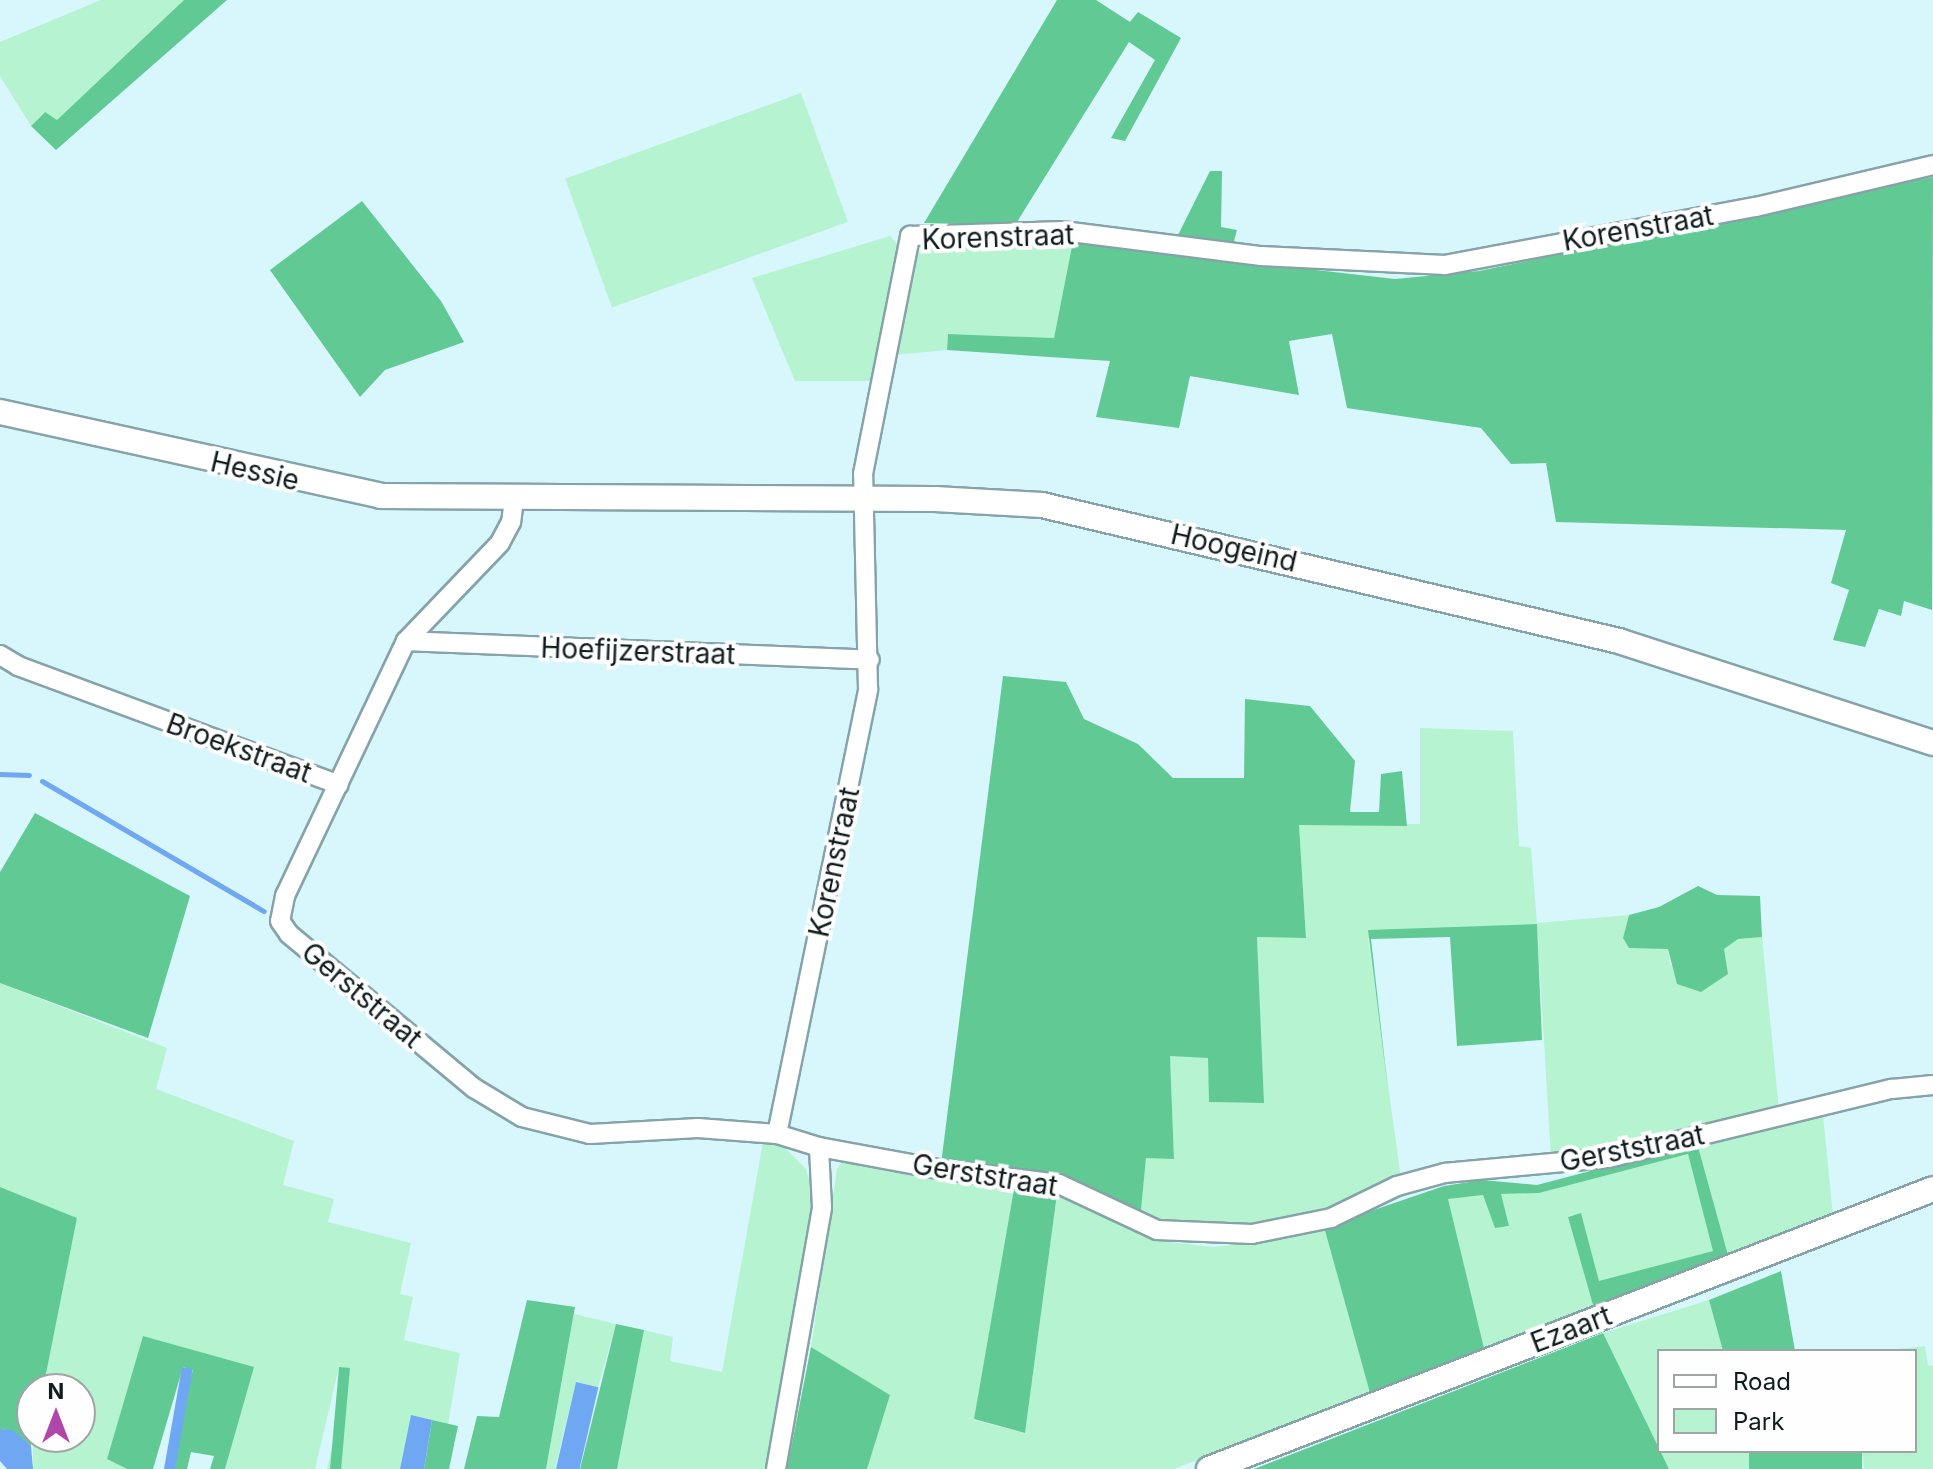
<!DOCTYPE html>
<html>
<head>
<meta charset="utf-8">
<style>
	body { margin:0 }
	#map { position:relative; width:1933px; height:1469px; overflow:hidden; background:#d7f7fc; font-family:Inter,sans-serif }
	div>[style] { position:absolute }
	.green>* { inset:0; background:#b6f3d0; transform-origin:0 0 }
	.forest>* { inset:0; background:#61ca94; transform-origin:0 0 }
	.water>* { inset:0; background:#70a7f3; transform-origin:0 0 }
	.stream>* { height:5px; margin:-2.5px; padding:0 2.5px; transform-origin:2.5px; border-radius:2.5px; background:#70a7f3 }
	.roads { filter:drop-shadow(2px 0 #85a3a8) drop-shadow(-2px 0 #85a3a8) drop-shadow(0 2px #85a3a8) drop-shadow(0 -2px #85a3a8) }
	.street>* { height:18px; margin:-9px; padding:0 9px; transform-origin:9px; border-radius:9px; background:#fff }
	.secondary>* { height:24px; margin:-12px; padding:0 12px; transform-origin:12px; border-radius:12px; background:#fff }
	span { translate:-50% -50%; white-space:nowrap; text-align:center; line-height:1.15; -webkit-text-stroke:8px #fefefe; paint-order:stroke }
	.street-label { font-size:28px; color:#111c1e }
	.legend { position:absolute; left:1657px; top:1349px; width:260px; height:104px; box-sizing:border-box; background:#fefefe; border:2px solid #9fa4a4; margin:0; padding:10px 14px; list-style:none; font-size:24px; color:#111c1e }
	.legend li { display:flex; align-items:center; gap:16px; height:40px }
	.legend b { width:40px; border:2px solid #9fa4a4 }
	.north { position:absolute; left:16px; top:1373px; width:80px; height:80px; box-sizing:border-box; background:#fefefe; border:2px solid #9fa4a4; border-radius:50%; rotate:0deg; font-size:22px; font-weight:700; line-height:32px; text-align:center; color:#111c1e }
	.north::after { content:''; display:block; margin:auto; width:28px; height:36px; background:#b047aa; clip-path:polygon(50% 0,100% 100%,50% 72%,0 100%) }
</style>
</head>
<body>
<div id="map">
	<div class="green">
		<div style="clip-path:polygon(101px 0,184px 0,57px 120px,44px 112px,31px 126px,0 76px,0 42px)"></div>
		<div style="left:801px;top:93px;width:137px;height:251px;rotate:70deg"></div>
		<div style="clip-path:polygon(890px 236px,898px 245px,875px 381px,795px 381px,752px 278px)"></div>
		<div style="clip-path:polygon(1074px 236px,1054px 338px,948px 334px,947px 350px,894px 355px,909px 263px,927px 244px)"></div>
		<div style="clip-path:polygon(1420px 728px,1513px 731px,1519px 846px,1531px 848px,1537px 923px,1629px 915px,1623px 938px,1668px 948px,1670px 965px,1724px 949px,1737px 939px,1762px 937px,1779px 1110px,1637px 1145px,1551px 1159px,1537px 924px,1368px 938px,1401px 1179px,1318px 1215px,1250px 1229px,1154px 1221px,1141px 1210px,1146px 1158px,1174px 1158px,1170px 1056px,1208px 1057px,1210px 1102px,1264px 1103px,1257px 937px,1306px 938px,1299px 825px,1420px 824px)"></div>
		<div style="clip-path:polygon(0 983px,167px 1048px,156px 1089px,294px 1141px,283px 1185px,334px 1199px,328px 1222px,411px 1243px,400px 1294px,413px 1297px,404px 1340px,460px 1353px,448px 1424px,411px 1415px,400px 1469px,327px 1469px,350px 1369px,339px 1367px,315px 1469px,225px 1469px,253px 1367px,143px 1336px,107px 1459px,127px 1469px,33px 1469px,33px 1437px,80px 1437px,80px 1389px,43px 1389px,77px 1218px,0 1187px)"></div>
		<div style="clip-path:polygon(1823px 1115px,1833px 1216px,1728px 1255px,1697px 1143px)"></div>
		<div style="clip-path:polygon(763px 1142px,785px 1148px,806px 1169px,815px 1201px,768px 1469px,617px 1469px,644px 1330px,673px 1337px,670px 1361px,722px 1372px)"></div>
		<div style="clip-path:polygon(1688px 1154px,1714px 1251px,1599px 1282px,1581px 1214px,1568px 1216px,1593px 1305px,1484px 1348px,1447px 1199px,1483px 1195px,1495px 1227px,1508px 1227px,1500px 1194px,1539px 1193px)"></div>
		<div style="clip-path:polygon(845px 1158px,1014px 1189px,974px 1420px,1025px 1433px,1057px 1194px,1161px 1241px,1212px 1247px,1246px 1244px,1324px 1227px,1370px 1393px,1174px 1469px,867px 1469px,890px 1395px,811px 1347px,837px 1169px)"></div>
		<div style="clip-path:polygon(1709px 1300px,1723px 1351px,1659px 1351px,1659px 1449px,1603px 1333px)"></div>
		<div style="clip-path:polygon(574px 1314px,616px 1324px,598px 1387px,576px 1382px,555px 1469px,546px 1469px)"></div>
		<div style="clip-path:polygon(1925px 1346px,1928px 1365px,1933px 1366px,1933px 1469px,1864px 1469px,1862px 1451px,1915px 1451px,1915px 1351px,1881px 1351px)"></div>
		<div style="clip-path:polygon(1660px 1451px,1749px 1451px,1754px 1469px,1669px 1469px)"></div>
	</div>
	<div class="forest">
		<div style="clip-path:polygon(184px 0,227px 0,56px 150px,31px 126px,45px 112px,57px 120px)"></div>
		<div style="clip-path:polygon(1057px 0,1096px 0,1130px 22px,1138px 12px,1181px 38px,1125px 141px,1111px 138px,1155px 60px,1129px 42px,1015px 225px,924px 223px)"></div>
		<div style="clip-path:polygon(1210px 171px,1222px 171px,1221px 227px,1237px 230px,1229px 260px,1395px 279px,1479px 271px,1933px 177px,1932px 610px,1904px 601px,1901px 616px,1879px 609px,1865px 647px,1833px 640px,1849px 590px,1831px 583px,1846px 530px,1556px 522px,1546px 463px,1511px 464px,1481px 428px,1347px 408px,1332px 334px,1289px 341px,1299px 395px,1190px 376px,1179px 428px,1096px 417px,1110px 361px,947px 350px,948px 334px,1054px 338px,1074px 236px,1175px 241px)"></div>
		<div style="clip-path:polygon(362px 201px,441px 301px,464px 342px,385px 370px,360px 397px,270px 270px)"></div>
		<div style="clip-path:polygon(1003px 676px,1066px 682px,1084px 719px,1138px 744px,1173px 778px,1244px 778px,1245px 699px,1310px 706px,1355px 761px,1350px 812px,1379px 812px,1381px 774px,1402px 771px,1407px 826px,1299px 825px,1306px 938px,1257px 937px,1264px 1103px,1209px 1102px,1208px 1058px,1170px 1056px,1174px 1159px,1146px 1158px,1141px 1210px,1059px 1177px,941px 1164px)"></div>
		<div style="clip-path:polygon(35px 813px,190px 896px,148px 1038px,0 983px,0 872px)"></div>
		<div style="clip-path:polygon(1698px 886px,1717px 895px,1760px 896px,1762px 937px,1738px 939px,1724px 949px,1728px 974px,1701px 992px,1677px 984px,1668px 949px,1629px 948px,1623px 938px,1629px 915px,1659px 907px)"></div>
		<div style="clip-path:polygon(1537px 924px,1542px 1040px,1457px 1046px,1450px 937px,1371px 939px,1388px 1090px,1368px 930px)"></div>
		<div style="clip-path:polygon(1697px 1143px,1728px 1255px,1593px 1305px,1568px 1217px,1581px 1213px,1599px 1281px,1713px 1251px,1688px 1154px,1539px 1193px,1501px 1194px,1509px 1226px,1495px 1228px,1483px 1195px,1448px 1199px,1484px 1348px,1370px 1393px,1324px 1227px,1444px 1186px,1482px 1180px,1537px 1185px)"></div>
		<div style="clip-path:polygon(0 1187px,77px 1218px,43px 1389px,32px 1389px,31px 1446px,13px 1431px,0 1429px)"></div>
		<div style="clip-path:polygon(1014px 1189px,1057px 1194px,1025px 1433px,974px 1419px)"></div>
		<div style="clip-path:polygon(1781px 1271px,1795px 1351px,1723px 1351px,1709px 1300px)"></div>
		<div style="clip-path:polygon(527px 1300px,575px 1307px,546px 1469px,464px 1469px,477px 1416px,499px 1417px)"></div>
		<div style="clip-path:polygon(616px 1324px,644px 1330px,617px 1469px,580px 1469px)"></div>
		<div style="clip-path:polygon(1603px 1333px,1669px 1469px,1254px 1469px)"></div>
		<div style="clip-path:polygon(143px 1336px,254px 1367px,225px 1469px,210px 1469px,214px 1456px,191px 1452px,187px 1469px,165px 1469px,193px 1370px,183px 1367px,153px 1469px,127px 1469px,107px 1459px)"></div>
		<div style="clip-path:polygon(811px 1347px,890px 1395px,867px 1469px,787px 1469px)"></div>
		<div style="left:339px;top:1367px;width:11px;height:105px;rotate:5deg"></div>
		<div style="clip-path:polygon(432px 1420px,458px 1426px,449px 1469px,424px 1469px)"></div>
		<div style="left:1749px;top:1451px;width:113px;height:19px"></div>
	</div>
	<div class="water">
		<div style="left:182px;top:1367px;width:11px;height:106px;rotate:10deg"></div>
		<div style="left:576px;top:1382px;width:23px;height:89px;rotate:13deg"></div>
		<div style="clip-path:polygon(411px 1415px,432px 1420px,424px 1469px,400px 1469px)"></div>
		<div style="clip-path:polygon(0 1429px,13px 1430px,31px 1446px,33px 1469px,7px 1469px,0 1461px)"></div>
	</div>
	<div class="stream">
		<div style="left:0;top:774px;width:29px;rotate:2deg"></div>
		<div style="left:42px;top:781px;width:257px;rotate:30.4deg"></div>
	</div>
	<div class="roads">
		<div class="street">
			<div style="left:514px;top:499px;width:23px;rotate:97deg"></div>
			<div style="left:511px;top:522px;width:24px;rotate:118deg"></div>
			<div style="left:500px;top:543px;width:136px;rotate:133.8deg"></div>
			<div style="left:406px;top:641px;width:282px;rotate:115.4deg"></div>
			<div style="left:285px;top:896px;width:25px;rotate:101deg"></div>
			<div style="left:280px;top:921px;width:16px;rotate:55deg"></div>
			<div style="left:289px;top:934px;width:241px;rotate:39.8deg"></div>
			<div style="left:474px;top:1088px;width:56px;rotate:31.1deg"></div>
			<div style="left:522px;top:1117px;width:70px;rotate:14deg"></div>
			<div style="left:590px;top:1134px;width:108px;rotate:-3.2deg"></div>
			<div style="left:698px;top:1128px;width:79px;rotate:4.3deg"></div>
			<div style="left:777px;top:1134px;width:44px;rotate:17.2deg"></div>
			<div style="left:819px;top:1147px;width:122px;rotate:10.4deg"></div>
			<div style="left:939px;top:1169px;width:121px;rotate:7.1deg"></div>
			<div style="left:1059px;top:1184px;width:108px;rotate:25.1deg"></div>
			<div style="left:1157px;top:1230px;width:95px;rotate:2.4deg"></div>
			<div style="left:1252px;top:1234px;width:81px;rotate:-11.4deg"></div>
			<div style="left:1331px;top:1218px;width:73px;rotate:-25.9deg"></div>
			<div style="left:1397px;top:1186px;width:50px;rotate:-15.2deg"></div>
			<div style="left:1445px;top:1173px;width:164px;rotate:-5.3deg"></div>
			<div style="left:1608px;top:1158px;width:292px;rotate:-13.7deg"></div>
			<div style="left:1892px;top:1089px;width:41px;rotate:-5.6deg"></div>
			<div style="left:406px;top:641px;width:464px;rotate:2.3deg"></div>
			<div style="left:0;top:655px;width:21px;rotate:31deg"></div>
			<div style="left:18px;top:666px;width:342px;rotate:20.3deg"></div>
			<div style="left:777px;top:1134px;width:454px;rotate:-78.4deg"></div>
			<div style="left:868px;top:689px;width:215px;rotate:-91.3deg"></div>
			<div style="left:863px;top:474px;width:243px;rotate:-78.8deg"></div>
			<div style="left:910px;top:236px;width:153px;rotate:-1.9deg"></div>
			<div style="left:1063px;top:231px;width:200px;rotate:7.2deg"></div>
			<div style="left:1261px;top:256px;width:184px;rotate:2.8deg"></div>
			<div style="left:1445px;top:265px;width:316px;rotate:-10.6deg"></div>
			<div style="left:1756px;top:207px;width:182px;rotate:-13.3deg"></div>
			<div style="left:776px;top:1469px;width:266px;rotate:-80deg"></div>
			<div style="left:822px;top:1207px;width:60px;rotate:-92.9deg"></div>
		</div>
		<div class="secondary">
			<div style="left:0;top:412px;width:390px;rotate:12.4deg"></div>
			<div style="left:381px;top:496px;width:554px;rotate:0.31deg"></div>
			<div style="left:935px;top:499px;width:107px;rotate:3.2deg"></div>
			<div style="left:1042px;top:505px;width:593px;rotate:13.26deg"></div>
			<div style="left:1619px;top:641px;width:330px;rotate:18deg"></div>
			<div style="left:1209px;top:1469px;width:776px;rotate:-21.14deg"></div>
		</div>
	</div>
	<div class="street-label">
		<span style="left:1638px;top:228px;rotate:-10deg">Korenstraat</span>
		<span style="left:998px;top:237px;rotate:-2deg">Korenstraat</span>
		<span style="left:255px;top:471px;rotate:13deg">Hessie</span>
		<span style="left:1234px;top:548px;rotate:13deg">Hoogeind</span>
		<span style="left:638px;top:651px;rotate:2deg">Hoefijzerstraat</span>
		<span style="left:239px;top:748px;rotate:20deg">Broekstraat</span>
		<span style="left:834px;top:862px;rotate:-78deg">Korenstraat</span>
		<span style="left:362px;top:995px;rotate:40deg">Gerststraat</span>
		<span style="left:1632px;top:1148px;rotate:-11deg">Gerststraat</span>
		<span style="left:985px;top:1175px;rotate:9deg">Gerststraat</span>
		<span style="left:1571px;top:1329px;rotate:-21deg">Ezaart</span>
	</div>
	<ul class="legend">
	<li><b style="height:10px;background:#fff"></b>Road</li>
	<li><b style="height:22px;background:#b6f3d0"></b>Park</li>
	</ul>
	<div class="north">N</div>
</div>
</body>
</html>
